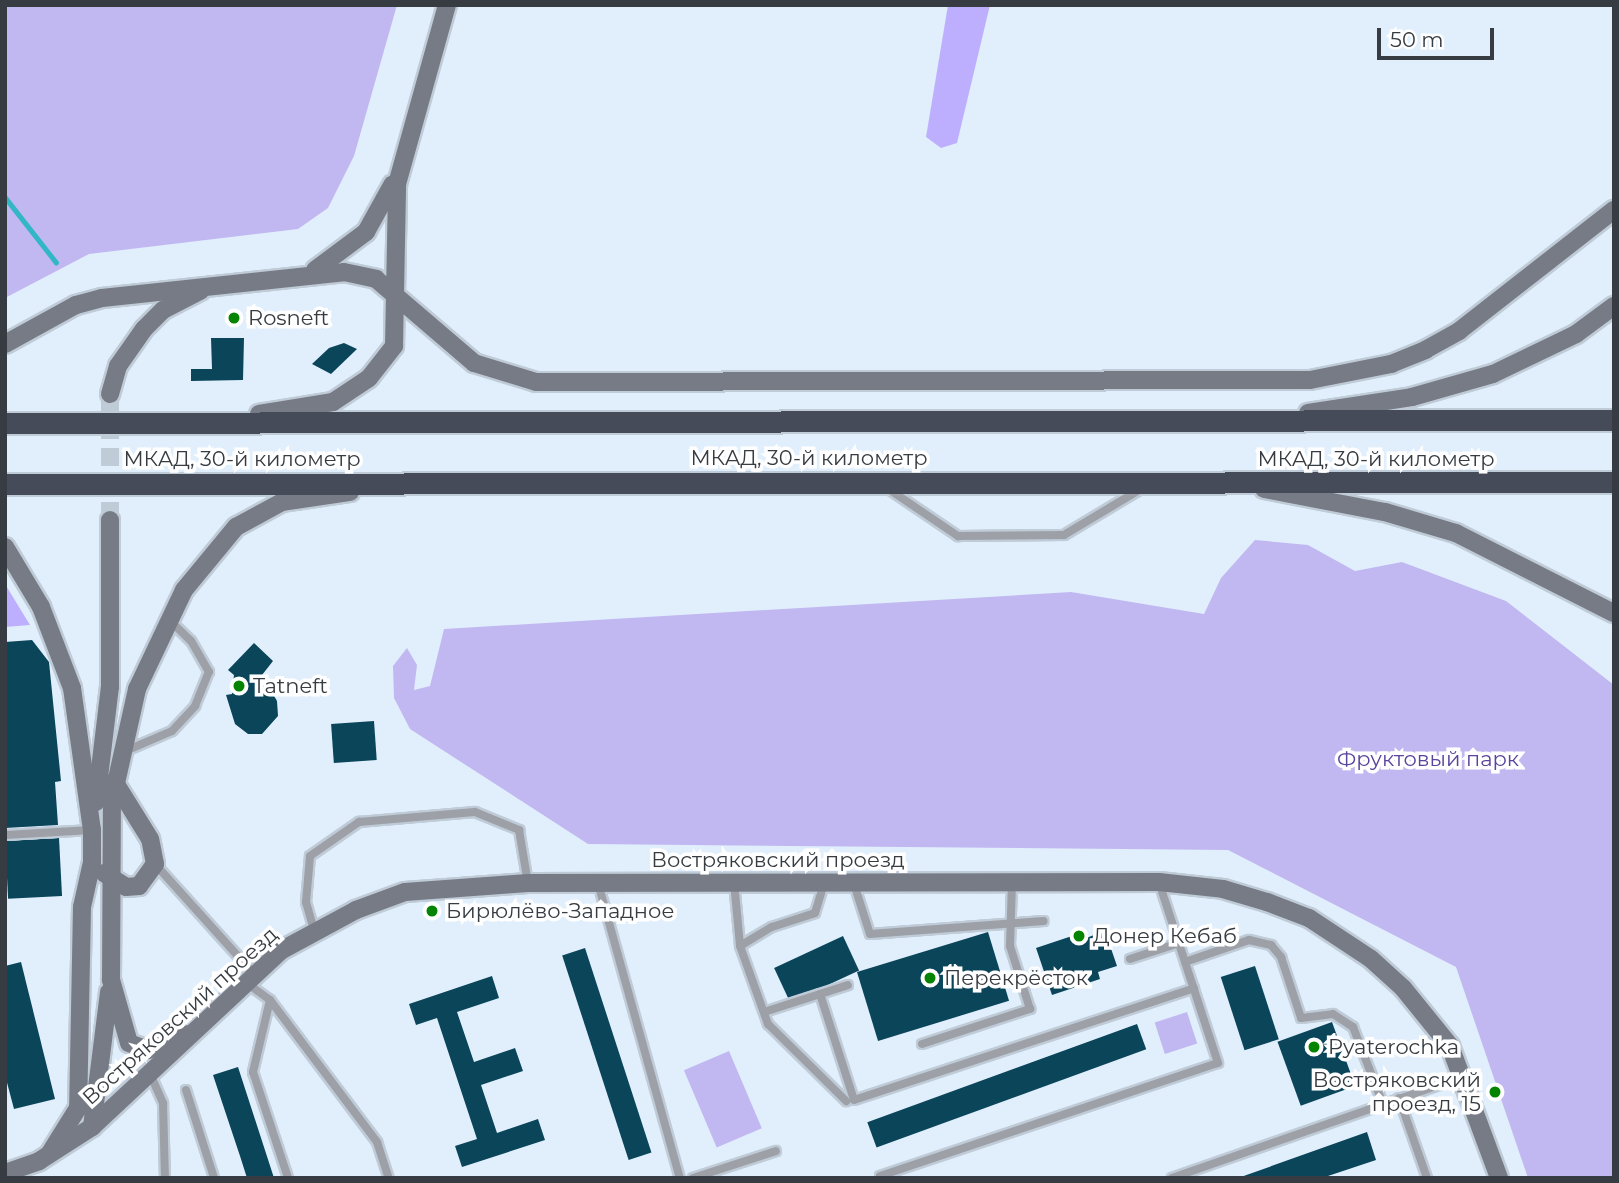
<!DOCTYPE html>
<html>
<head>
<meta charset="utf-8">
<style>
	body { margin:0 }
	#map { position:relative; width:1619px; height:1183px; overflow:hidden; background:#e1effd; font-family:Montserrat,sans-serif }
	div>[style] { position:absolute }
	.green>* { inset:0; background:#c1b8f2; transform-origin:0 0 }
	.forest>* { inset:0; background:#bdaffe }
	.stream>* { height:4.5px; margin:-2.25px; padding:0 2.25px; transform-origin:2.25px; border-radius:2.25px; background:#33b6c5 }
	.building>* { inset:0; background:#0a455a; transform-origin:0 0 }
	.secondary-tunnel>* { height:18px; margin-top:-9px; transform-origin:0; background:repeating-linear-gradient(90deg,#bfcbd7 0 18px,transparent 0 27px) }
	.roads { filter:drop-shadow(2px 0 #bfcbd7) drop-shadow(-2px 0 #bfcbd7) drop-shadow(0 2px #bfcbd7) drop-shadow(0 -2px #bfcbd7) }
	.lane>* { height:8px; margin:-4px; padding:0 4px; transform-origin:4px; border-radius:4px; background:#9da0a7 }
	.secondary>* { height:18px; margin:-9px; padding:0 9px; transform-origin:9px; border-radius:9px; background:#777b86 }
	.highway>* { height:21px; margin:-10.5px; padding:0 10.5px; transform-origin:10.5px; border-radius:10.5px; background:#464b59 }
	.dots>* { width:19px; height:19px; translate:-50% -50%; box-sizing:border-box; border:4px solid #fff; border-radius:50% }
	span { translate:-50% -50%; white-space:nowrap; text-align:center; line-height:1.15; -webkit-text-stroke:7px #fff; paint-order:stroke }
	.poi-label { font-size:21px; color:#363c41 }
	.left { translate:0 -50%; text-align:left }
	.right { translate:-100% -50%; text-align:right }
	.street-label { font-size:21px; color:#363c41 }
	.park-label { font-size:21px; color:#5a449e }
	.frame { position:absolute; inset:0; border:7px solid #363c41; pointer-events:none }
	.scale { position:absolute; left:1377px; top:28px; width:117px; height:32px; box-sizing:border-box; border:4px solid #363c41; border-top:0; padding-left:9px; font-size:21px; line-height:24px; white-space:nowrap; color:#363c41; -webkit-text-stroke:5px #fff; paint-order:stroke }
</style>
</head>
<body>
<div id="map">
	<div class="green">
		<div style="clip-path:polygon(5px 5px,397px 5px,354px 156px,328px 208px,298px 229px,89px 254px,5px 298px)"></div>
		<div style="clip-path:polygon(1255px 540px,1308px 545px,1355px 571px,1402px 562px,1506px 601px,1614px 685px,1614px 1178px,1528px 1178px,1456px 967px,1228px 850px,588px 844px,410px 729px,394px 698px,393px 666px,407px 648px,417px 665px,414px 690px,430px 686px,444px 629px,1071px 592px,1204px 614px,1221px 578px)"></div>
		<div style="left:1187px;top:1012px;width:33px;height:34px;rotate:72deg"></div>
		<div style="left:729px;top:1051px;width:84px;height:49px;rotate:67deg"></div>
	</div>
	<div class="forest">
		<div style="clip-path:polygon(948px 5px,990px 5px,957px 143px,941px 148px,926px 137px)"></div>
		<div style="clip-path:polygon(5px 584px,30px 625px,5px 627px)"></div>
	</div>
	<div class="stream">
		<div style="left:5px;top:197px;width:83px;rotate:51.9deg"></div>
	</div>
	<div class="building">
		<div style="clip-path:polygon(211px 338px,244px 338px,243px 380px,191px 381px,191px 369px,212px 369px)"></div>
		<div style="clip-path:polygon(344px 343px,357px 349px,331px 374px,312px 364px,329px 348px)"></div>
		<div style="clip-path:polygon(32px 640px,49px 662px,61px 781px,55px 782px,58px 825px,5px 828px,5px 642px)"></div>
		<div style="clip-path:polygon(254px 643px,273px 661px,262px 675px,277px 701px,278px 716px,262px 734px,248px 734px,235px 724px,226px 695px,232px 694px,234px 675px,228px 670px)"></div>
		<div style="left:374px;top:721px;width:39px;height:43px;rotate:86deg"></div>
		<div style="left:59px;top:838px;width:58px;height:54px;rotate:87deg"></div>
		<div style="clip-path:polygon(1105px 931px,1117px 966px,1098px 972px,1100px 979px,1052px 995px,1036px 948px,1084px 932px,1086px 938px)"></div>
		<div style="left:988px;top:932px;width:72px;height:137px;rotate:73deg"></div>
		<div style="left:843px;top:936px;width:38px;height:76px;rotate:65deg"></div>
		<div style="left:585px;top:948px;width:215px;height:24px;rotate:72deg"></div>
		<div style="clip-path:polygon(21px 962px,55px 1099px,14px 1109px,5px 1075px,5px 966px)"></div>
		<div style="left:1255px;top:966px;width:77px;height:36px;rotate:72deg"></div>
		<div style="clip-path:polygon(492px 976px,499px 998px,457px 1012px,474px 1062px,515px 1048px,523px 1071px,481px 1085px,497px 1133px,538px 1119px,545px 1140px,462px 1167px,455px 1146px,477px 1139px,437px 1018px,416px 1025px,409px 1004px)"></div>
		<div style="left:1332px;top:1022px;width:68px;height:58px;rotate:70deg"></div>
		<div style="left:1137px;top:1024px;width:27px;height:287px;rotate:70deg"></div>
		<div style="clip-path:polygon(238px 1067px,274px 1178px,247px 1178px,240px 1156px,213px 1075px)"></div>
		<div style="clip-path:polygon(1367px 1132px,1376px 1160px,1322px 1178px,1238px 1178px)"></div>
	</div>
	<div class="secondary-tunnel">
		<div style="left:110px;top:520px;width:126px;rotate:-90deg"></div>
	</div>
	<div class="roads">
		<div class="lane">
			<div style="left:887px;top:488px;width:86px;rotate:34.1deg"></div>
			<div style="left:958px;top:536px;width:106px;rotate:-0.5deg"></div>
			<div style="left:1064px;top:535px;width:90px;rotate:-30.9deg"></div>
			<div style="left:123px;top:752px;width:53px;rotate:-23.2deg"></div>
			<div style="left:172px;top:731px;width:34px;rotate:-47deg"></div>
			<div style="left:195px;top:706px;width:37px;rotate:-68deg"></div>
			<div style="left:209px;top:672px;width:36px;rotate:-120deg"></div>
			<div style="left:191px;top:641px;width:29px;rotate:-136deg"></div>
			<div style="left:5px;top:835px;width:87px;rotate:-3.3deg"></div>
			<div style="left:155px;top:864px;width:148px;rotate:48deg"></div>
			<div style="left:734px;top:882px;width:64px;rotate:84.6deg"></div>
			<div style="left:740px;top:946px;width:83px;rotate:70.3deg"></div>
			<div style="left:768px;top:1024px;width:110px;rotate:44.6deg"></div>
			<div style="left:598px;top:883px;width:306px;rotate:74.5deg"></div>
			<div style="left:854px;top:884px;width:52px;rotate:72.3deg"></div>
			<div style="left:870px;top:934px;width:174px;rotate:-4.3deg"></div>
			<div style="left:314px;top:930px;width:29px;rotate:-106deg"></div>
			<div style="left:306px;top:902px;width:46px;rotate:-85deg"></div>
			<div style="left:310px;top:856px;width:60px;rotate:-34.8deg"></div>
			<div style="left:359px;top:822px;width:116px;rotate:-4.9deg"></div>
			<div style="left:475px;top:812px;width:48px;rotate:22.2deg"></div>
			<div style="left:519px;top:830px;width:54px;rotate:80.4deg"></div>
			<div style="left:740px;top:946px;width:37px;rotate:-31deg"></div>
			<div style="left:772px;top:927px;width:45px;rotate:-18deg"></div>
			<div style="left:815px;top:913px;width:31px;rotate:-73deg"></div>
			<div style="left:1130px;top:959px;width:52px;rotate:-18.1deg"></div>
			<div style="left:1185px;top:962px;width:68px;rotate:-19deg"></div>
			<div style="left:1249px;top:940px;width:23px;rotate:13deg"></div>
			<div style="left:1271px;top:945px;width:16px;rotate:50deg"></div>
			<div style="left:1281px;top:957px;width:64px;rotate:71.8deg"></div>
			<div style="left:1301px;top:1018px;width:32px;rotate:-7deg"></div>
			<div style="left:1333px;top:1014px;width:24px;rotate:33deg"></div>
			<div style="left:1353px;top:1027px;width:83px;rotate:68.7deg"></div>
			<div style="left:248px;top:984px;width:27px;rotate:36deg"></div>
			<div style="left:270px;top:1000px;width:178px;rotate:53deg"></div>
			<div style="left:377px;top:1142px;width:38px;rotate:72deg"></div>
			<div style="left:820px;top:994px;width:111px;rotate:72.2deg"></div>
			<div style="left:854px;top:1100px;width:358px;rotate:-18.2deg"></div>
			<div style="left:270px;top:1000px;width:74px;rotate:103.3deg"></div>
			<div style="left:253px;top:1072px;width:112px;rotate:71.7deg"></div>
			<div style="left:764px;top:1012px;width:88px;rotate:-17.8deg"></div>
			<div style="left:922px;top:1044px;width:114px;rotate:-18deg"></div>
			<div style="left:1030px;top:1009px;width:66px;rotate:-107.6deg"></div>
			<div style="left:1010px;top:946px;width:64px;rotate:-88.2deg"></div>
			<div style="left:151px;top:1076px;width:30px;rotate:66deg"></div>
			<div style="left:163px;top:1103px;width:75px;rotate:88.5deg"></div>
			<div style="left:186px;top:1090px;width:92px;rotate:72.3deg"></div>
			<div style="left:1399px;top:1098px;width:85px;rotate:70.7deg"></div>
			<div style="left:880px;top:1176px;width:356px;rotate:-18.5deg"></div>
			<div style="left:1218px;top:1063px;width:190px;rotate:-108.1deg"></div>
			<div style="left:693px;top:1178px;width:87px;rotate:-18deg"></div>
			<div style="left:1172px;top:1178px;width:307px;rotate:-19.2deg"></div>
		</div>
		<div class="secondary">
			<div style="left:315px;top:270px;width:64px;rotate:-36.7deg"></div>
			<div style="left:366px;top:232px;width:54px;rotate:-61deg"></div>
			<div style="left:5px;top:344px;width:81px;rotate:-28.8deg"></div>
			<div style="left:76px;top:305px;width:27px;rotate:-15deg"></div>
			<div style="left:102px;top:298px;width:243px;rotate:-6.1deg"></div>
			<div style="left:344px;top:272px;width:33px;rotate:12deg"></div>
			<div style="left:376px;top:279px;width:129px;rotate:40.6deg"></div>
			<div style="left:474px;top:363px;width:65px;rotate:17deg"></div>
			<div style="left:536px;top:382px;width:774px;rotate:-0.15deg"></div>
			<div style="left:1310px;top:380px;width:83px;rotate:-11.2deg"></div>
			<div style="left:1391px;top:364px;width:37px;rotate:-22deg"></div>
			<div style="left:1425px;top:350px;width:39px;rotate:-29deg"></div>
			<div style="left:1459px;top:331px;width:197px;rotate:-38deg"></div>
			<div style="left:110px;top:394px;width:29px;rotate:-74deg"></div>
			<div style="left:118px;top:366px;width:45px;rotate:-54.9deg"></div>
			<div style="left:144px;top:329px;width:27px;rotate:-45deg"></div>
			<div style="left:163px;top:310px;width:42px;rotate:-27.2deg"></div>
			<div style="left:1308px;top:413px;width:105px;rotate:-8.7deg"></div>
			<div style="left:1412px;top:397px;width:84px;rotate:-15.9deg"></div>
			<div style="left:1493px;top:374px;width:92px;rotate:-25.7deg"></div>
			<div style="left:1576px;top:334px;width:47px;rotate:-36.4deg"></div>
			<div style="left:259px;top:414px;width:75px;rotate:-9.2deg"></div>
			<div style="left:333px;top:402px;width:43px;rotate:-33.7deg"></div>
			<div style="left:369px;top:378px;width:41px;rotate:-52deg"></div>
			<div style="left:394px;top:346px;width:162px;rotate:-88.9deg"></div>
			<div style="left:397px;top:184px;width:186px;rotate:-74.4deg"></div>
			<div style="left:1264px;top:489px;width:123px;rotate:10.8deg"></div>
			<div style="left:1385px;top:512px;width:74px;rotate:16.5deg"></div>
			<div style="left:1456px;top:533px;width:177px;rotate:26.9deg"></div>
			<div style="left:5px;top:547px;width:70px;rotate:59deg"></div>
			<div style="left:41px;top:607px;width:87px;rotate:69.1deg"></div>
			<div style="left:72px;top:688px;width:143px;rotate:82deg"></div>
			<div style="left:92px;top:830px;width:32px;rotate:90deg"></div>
			<div style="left:92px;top:862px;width:46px;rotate:102.5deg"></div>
			<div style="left:82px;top:907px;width:201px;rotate:91.1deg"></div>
			<div style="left:78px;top:1108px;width:53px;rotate:121.9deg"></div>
			<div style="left:96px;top:802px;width:116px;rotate:-83.1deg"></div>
			<div style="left:110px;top:687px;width:167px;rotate:-90deg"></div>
			<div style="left:104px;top:873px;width:26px;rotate:32deg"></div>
			<div style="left:126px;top:887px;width:13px;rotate:-4deg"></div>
			<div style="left:139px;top:886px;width:27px;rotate:-54deg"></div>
			<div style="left:155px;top:864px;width:25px;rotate:-101deg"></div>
			<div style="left:150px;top:839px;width:68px;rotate:-121.8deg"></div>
			<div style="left:189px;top:1034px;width:44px;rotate:158.7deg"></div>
			<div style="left:148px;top:1050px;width:20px;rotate:-160deg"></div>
			<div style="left:129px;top:1043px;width:66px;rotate:-105.9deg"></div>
			<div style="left:111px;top:980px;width:179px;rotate:-89.7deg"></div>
			<div style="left:112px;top:801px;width:115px;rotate:-77.4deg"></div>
			<div style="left:137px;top:689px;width:110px;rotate:-64.6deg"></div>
			<div style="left:184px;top:590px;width:82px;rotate:-50.5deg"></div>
			<div style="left:236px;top:527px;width:52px;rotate:-28.5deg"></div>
			<div style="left:282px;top:502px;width:69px;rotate:-8.4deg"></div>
			<div style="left:92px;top:1127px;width:136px;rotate:-82.8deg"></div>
			<div style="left:5px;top:1173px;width:36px;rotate:-19deg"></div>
			<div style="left:39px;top:1161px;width:63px;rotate:-32.7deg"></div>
			<div style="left:92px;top:1127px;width:260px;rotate:-43deg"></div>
			<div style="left:282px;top:950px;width:84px;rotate:-28.4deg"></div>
			<div style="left:356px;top:910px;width:52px;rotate:-20.2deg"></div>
			<div style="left:405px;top:892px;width:123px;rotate:-4.2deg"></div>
			<div style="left:528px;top:883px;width:631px;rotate:-0.09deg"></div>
			<div style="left:1159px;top:882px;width:64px;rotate:6.2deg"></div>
			<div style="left:1223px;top:889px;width:46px;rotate:16.5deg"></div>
			<div style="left:1267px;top:902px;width:45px;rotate:20.9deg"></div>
			<div style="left:1309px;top:918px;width:74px;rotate:33.5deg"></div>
			<div style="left:1371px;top:959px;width:43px;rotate:42.2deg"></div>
			<div style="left:1403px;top:988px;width:75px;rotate:51deg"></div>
			<div style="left:1450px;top:1046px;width:141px;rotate:69.6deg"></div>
		</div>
		<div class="highway">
			<div style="left:5px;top:423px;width:1609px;rotate:-0.11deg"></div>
			<div style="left:5px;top:484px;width:1609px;rotate:-0.07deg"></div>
		</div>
	</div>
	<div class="dots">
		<div style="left:234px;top:318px;background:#048401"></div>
		<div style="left:239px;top:686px;background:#048401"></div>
		<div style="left:432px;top:911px;background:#048401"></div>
		<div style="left:1079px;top:936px;background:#048401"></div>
		<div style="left:930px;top:978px;background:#048401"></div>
		<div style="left:1314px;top:1047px;background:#048401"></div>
		<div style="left:1495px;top:1092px;background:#048401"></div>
	</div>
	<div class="poi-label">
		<span class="left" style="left:248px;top:318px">Rosneft</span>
		<span class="left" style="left:253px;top:686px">Tatneft</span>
		<span class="left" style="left:446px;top:911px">Бирюлёво-Западное</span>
		<span class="left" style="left:1093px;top:936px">Донер Кебаб</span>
		<span class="left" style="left:944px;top:978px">Перекрёсток</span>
		<span class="left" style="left:1328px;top:1047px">Pyaterochka</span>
		<span class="right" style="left:1481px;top:1092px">Востряковский<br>проезд, 15</span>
	</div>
	<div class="street-label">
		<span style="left:809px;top:458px">МКАД, 30-й километр</span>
		<span style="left:242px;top:459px">МКАД, 30-й километр</span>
		<span style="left:1376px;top:459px">МКАД, 30-й километр</span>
		<span style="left:778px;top:860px">Востряковский проезд</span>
		<span style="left:180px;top:1016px;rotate:-42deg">Востряковский проезд</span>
	</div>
	<div class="park-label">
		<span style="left:1428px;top:759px">Фруктовый парк</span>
	</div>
	<div class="frame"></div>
	<div class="scale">50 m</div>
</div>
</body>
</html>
